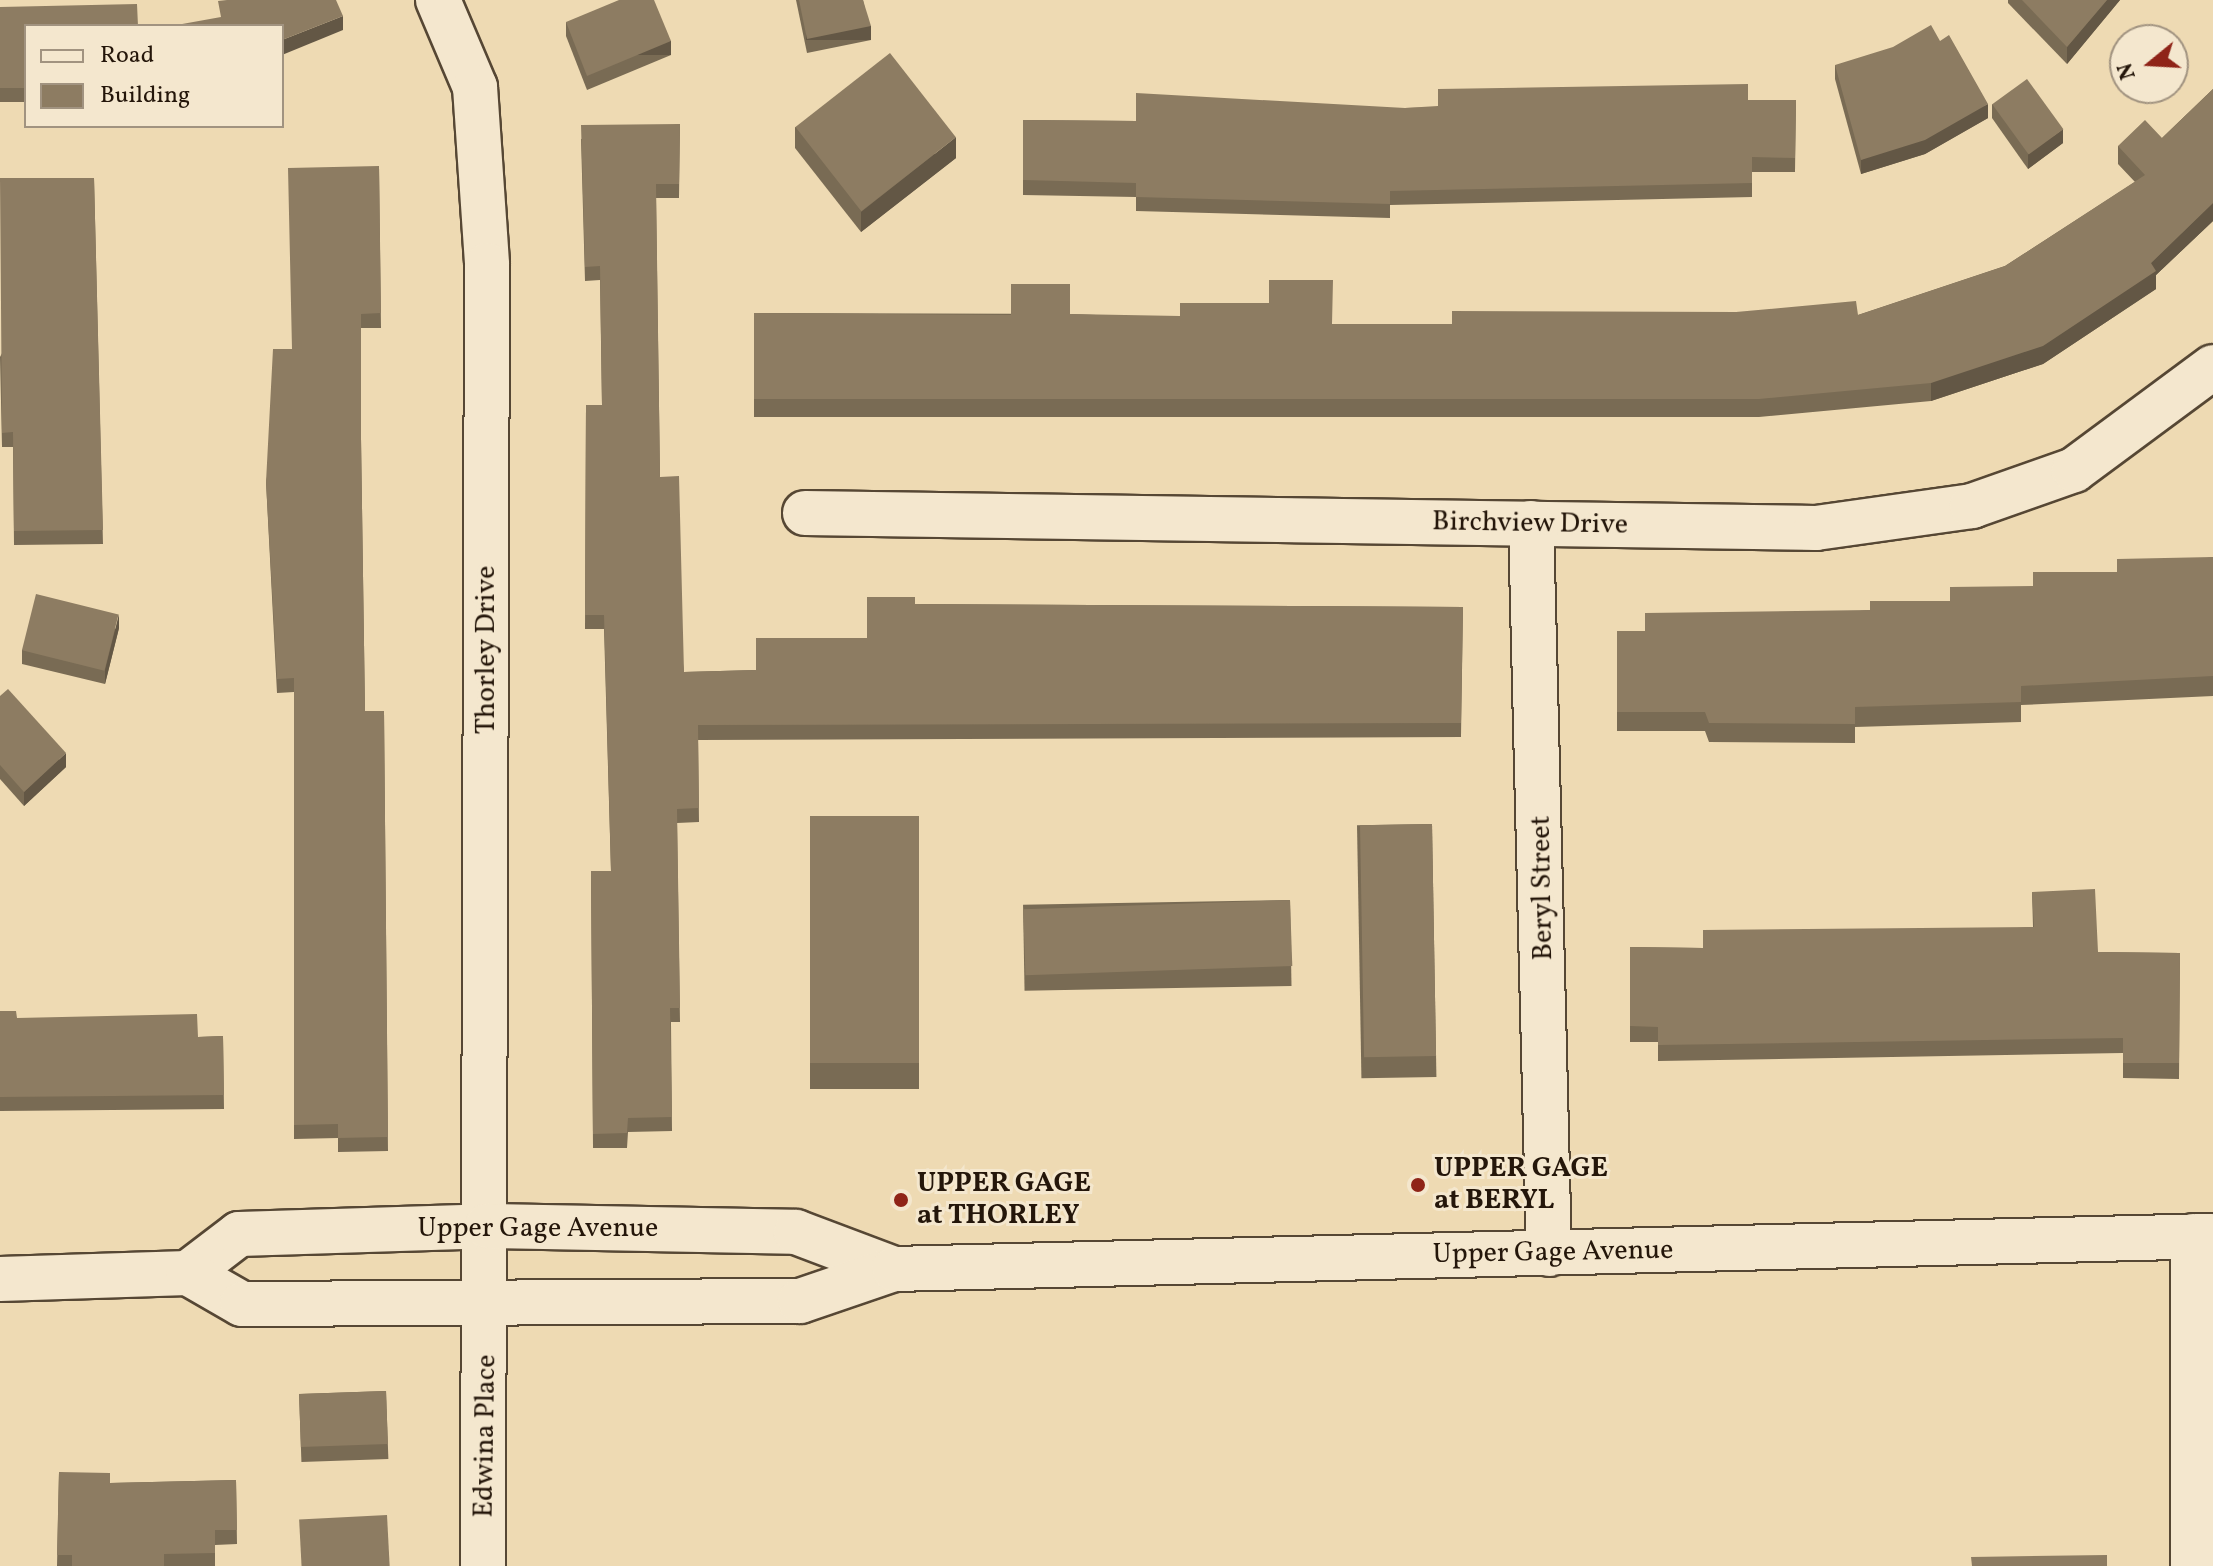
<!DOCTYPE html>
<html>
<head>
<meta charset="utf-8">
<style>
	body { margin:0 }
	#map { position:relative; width:2213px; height:1566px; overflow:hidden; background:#eedab3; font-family:Vollkorn,serif }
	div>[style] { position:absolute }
	.roads { filter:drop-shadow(2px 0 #564734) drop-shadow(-2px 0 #564734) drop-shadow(0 2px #564734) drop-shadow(0 -2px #564734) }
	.street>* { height:44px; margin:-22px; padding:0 22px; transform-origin:22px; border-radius:22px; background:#f4e7ce }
	.secondary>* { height:44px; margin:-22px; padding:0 22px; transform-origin:22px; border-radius:22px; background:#f4e7ce }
	.wall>* { inset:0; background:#796b54; transform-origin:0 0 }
	.shaded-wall>* { inset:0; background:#635745; transform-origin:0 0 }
	.building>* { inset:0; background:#8d7c62; transform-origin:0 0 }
	.dots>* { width:22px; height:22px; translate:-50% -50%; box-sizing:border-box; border:4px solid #f4e7ce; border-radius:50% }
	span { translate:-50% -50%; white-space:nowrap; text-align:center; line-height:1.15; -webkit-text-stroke:6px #f4e7ce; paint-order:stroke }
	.street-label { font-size:28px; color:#24160a }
	.poi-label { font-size:28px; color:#24160a; font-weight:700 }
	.left { translate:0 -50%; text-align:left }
	.legend { position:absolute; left:24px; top:24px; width:260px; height:104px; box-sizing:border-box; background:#f4e7ce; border:2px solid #a19380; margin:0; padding:10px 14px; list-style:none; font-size:24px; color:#24160a }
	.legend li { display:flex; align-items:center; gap:16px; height:40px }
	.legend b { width:40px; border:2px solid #a19380 }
	.north { position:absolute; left:2109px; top:24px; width:80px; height:80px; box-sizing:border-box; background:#f4e7ce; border:2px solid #a19380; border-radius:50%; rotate:252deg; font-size:22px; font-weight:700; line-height:32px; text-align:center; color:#24160a }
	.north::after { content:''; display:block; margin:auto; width:28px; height:36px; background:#8f2418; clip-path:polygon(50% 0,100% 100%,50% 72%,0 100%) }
</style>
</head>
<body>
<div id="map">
	<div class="roads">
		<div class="street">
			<div style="left:438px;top:0;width:95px;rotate:67deg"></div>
			<div style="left:475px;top:87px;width:178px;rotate:86.1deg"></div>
			<div style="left:487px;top:265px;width:1301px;rotate:90.18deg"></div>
			<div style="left:805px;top:513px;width:1011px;rotate:0.85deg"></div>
			<div style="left:1816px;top:528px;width:158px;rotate:-8deg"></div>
			<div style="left:1972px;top:506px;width:108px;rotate:-19.4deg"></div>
			<div style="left:2074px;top:470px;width:173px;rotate:-36.5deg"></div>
			<div style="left:1531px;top:523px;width:731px;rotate:88.59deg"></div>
			<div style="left:2193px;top:1236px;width:330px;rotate:90deg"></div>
		</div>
		<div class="secondary">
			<div style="left:188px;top:1273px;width:64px;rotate:-37.4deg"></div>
			<div style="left:239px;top:1234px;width:248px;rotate:-1.8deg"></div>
			<div style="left:487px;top:1226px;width:309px;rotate:1.1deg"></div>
			<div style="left:796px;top:1232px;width:105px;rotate:20.7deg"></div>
			<div style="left:0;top:1279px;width:188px;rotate:-1.8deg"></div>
			<div style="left:188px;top:1273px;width:62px;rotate:29.9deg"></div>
			<div style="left:242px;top:1304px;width:558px;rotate:-0.31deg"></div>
			<div style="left:800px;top:1301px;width:99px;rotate:-18.8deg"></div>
			<div style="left:894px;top:1269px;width:1319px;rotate:-1.43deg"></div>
		</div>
	</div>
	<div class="wall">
		<div style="clip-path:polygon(796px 0,863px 0,871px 40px,807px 53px)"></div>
		<div style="clip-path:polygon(2008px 0,2120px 0,2067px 64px,2008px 3px)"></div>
		<div style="clip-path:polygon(0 7px,26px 26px,26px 102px,0 102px)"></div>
		<div style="clip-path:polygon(566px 22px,671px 55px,587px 90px,566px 36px)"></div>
		<div style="clip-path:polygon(1835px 65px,1988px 118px,1925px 154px,1861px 174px,1835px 79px)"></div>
		<div style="clip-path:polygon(2213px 89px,2213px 221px,2156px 275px,2156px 289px,2043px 364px,1931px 401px,1759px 417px,754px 417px,754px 313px,1070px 314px,1333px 324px,1452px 324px,1858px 315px,2005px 266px,2135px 182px,2118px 164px,2118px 146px,2162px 138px)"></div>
		<div style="clip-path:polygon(1748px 100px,1796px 100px,1795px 172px,1752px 172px,1752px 197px,1390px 205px,1390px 218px,1136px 211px,1136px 197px,1023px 195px,1023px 120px,1136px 121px,1405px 108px)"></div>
		<div style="clip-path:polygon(1992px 104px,2063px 143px,2028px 169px,1992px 118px)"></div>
		<div style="clip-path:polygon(680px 124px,679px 198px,656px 198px,660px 477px,684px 672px,756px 670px,867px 638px,915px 604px,1463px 607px,1461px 737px,698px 740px,699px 822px,677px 823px,680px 1022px,671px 1022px,672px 1131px,628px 1132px,627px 1148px,593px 1148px,591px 871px,611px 871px,604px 629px,585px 629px,586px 405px,602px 405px,600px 280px,585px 281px,581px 139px)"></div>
		<div style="clip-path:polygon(795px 127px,956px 158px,861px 232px,795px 148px)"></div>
		<div style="clip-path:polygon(379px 166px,381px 328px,361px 328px,361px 438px,365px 711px,384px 711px,388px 1151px,338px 1152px,338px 1138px,294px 1139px,294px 692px,277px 693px,266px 482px,292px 349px)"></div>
		<div style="clip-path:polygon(94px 178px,103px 544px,14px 545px,13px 447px,2px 447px,0 357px)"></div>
		<div style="clip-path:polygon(2213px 557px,2213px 696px,2021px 705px,2021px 722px,1855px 727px,1855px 743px,1709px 742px,1705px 731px,1617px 731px,1617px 631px,1645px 631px,1870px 610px,1950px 601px)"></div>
		<div style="clip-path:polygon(119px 628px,105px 684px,22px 664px,22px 650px)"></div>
		<div style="clip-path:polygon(0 696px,66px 767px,24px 806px,0 779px)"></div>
		<div style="left:919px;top:816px;width:273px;height:109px;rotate:90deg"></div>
		<div style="left:1432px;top:824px;width:253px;height:75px;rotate:89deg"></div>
		<div style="clip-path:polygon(2032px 892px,2098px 952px,2180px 953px,2179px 1079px,2123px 1078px,2123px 1053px,1658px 1061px,1658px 1042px,1630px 1042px,1630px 947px,1703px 948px,2033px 927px)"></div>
		<div style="left:1290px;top:900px;width:86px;height:267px;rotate:89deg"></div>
		<div style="clip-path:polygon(0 1011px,17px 1018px,198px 1037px,223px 1036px,224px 1109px,0 1111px)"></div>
		<div style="left:386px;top:1391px;width:68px;height:87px;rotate:88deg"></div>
		<div style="clip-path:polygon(59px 1472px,110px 1483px,236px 1480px,237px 1544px,215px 1545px,215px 1566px,57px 1566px)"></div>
	</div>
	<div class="shaded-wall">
		<div style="clip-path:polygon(2107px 0,2120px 0,2067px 64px,2067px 47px)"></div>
		<div style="clip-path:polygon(343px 16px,343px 30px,282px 55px,282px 40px)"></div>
		<div style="left:871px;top:26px;width:14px;height:65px;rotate:90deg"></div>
		<div style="left:671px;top:41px;width:14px;height:91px;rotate:90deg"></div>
		<div style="clip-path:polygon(1988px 104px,1988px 118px,1925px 154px,1861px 174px,1861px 160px)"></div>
		<div style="clip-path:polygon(2063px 129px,2063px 143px,2028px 169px,2028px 154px)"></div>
		<div style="clip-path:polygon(956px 137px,956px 158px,861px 232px,861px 212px)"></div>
		<div style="clip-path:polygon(2213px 203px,2213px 221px,2156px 275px,2156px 289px,2043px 364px,1931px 401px,1931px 383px,2151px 263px)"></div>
		<div style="clip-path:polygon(119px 614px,119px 628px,105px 684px,105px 670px)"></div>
		<div style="clip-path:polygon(66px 753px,66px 767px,24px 806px,24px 792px)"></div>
	</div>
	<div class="building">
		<div style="clip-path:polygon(227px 0,336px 0,343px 16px,282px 40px,282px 26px,171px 26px,221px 17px,218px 1px)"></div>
		<div style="clip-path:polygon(619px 0,654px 0,671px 41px,587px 76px,566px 22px)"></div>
		<div style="clip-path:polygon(799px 0,863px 0,871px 26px,807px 39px)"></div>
		<div style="clip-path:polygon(2022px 0,2107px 0,2067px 47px)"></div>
		<div style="clip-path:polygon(137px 4px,138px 26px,26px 26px,26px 88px,0 88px,0 7px)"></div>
		<div style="clip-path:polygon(1931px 25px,1940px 41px,1949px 35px,1988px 104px,1925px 140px,1861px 160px,1835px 65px,1893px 47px)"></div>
		<div style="left:890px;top:53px;width:107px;height:120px;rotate:52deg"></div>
		<div style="left:2027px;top:79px;width:62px;height:43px;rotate:54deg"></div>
		<div style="clip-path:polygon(1748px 84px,1748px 100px,1796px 100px,1795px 158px,1752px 157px,1752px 183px,1390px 191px,1390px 204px,1136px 197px,1136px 183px,1023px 180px,1023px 120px,1136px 121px,1136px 93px,1405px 108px,1438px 106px,1438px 89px)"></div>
		<div style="clip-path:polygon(2213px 89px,2213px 203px,2151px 263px,2156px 271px,2043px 346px,1931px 383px,1759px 399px,754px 399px,754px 313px,1011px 315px,1011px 284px,1070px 284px,1070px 314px,1180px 316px,1180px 303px,1269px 303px,1269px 280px,1333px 280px,1332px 324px,1452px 324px,1452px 311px,1736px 312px,1856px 301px,1858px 315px,2005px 266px,2145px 175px,2118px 146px,2145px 120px,2162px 138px)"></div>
		<div style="clip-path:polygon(680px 124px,679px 184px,656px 184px,660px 477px,679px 476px,684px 672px,756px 670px,756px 638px,867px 638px,867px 597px,915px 597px,915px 604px,1463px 607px,1461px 723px,698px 725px,699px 808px,677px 809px,680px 1008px,670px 1008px,672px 1117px,628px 1118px,627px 1133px,593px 1134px,591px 871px,611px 871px,604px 615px,585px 615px,586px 405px,602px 405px,600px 266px,585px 267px,581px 125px)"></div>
		<div style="clip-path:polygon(379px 166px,381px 313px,361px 314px,361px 438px,365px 711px,384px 711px,388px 1137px,338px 1138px,338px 1124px,294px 1125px,294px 678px,277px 679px,266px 482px,273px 349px,292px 349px,288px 168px)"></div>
		<div style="clip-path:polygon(0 178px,94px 178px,103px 530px,14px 531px,13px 432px,2px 433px)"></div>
		<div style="clip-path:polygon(2213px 557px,2213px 676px,2021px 686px,2021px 702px,1855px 707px,1855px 724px,1709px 723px,1705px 712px,1617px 712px,1617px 631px,1645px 631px,1645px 613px,1870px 610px,1870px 601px,1950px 601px,1950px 587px,2033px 586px,2033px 572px,2117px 572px,2117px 559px)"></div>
		<div style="left:36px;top:594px;width:85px;height:58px;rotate:14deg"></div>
		<div style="clip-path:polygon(8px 689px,66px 753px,24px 792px,0 765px,0 696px)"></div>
		<div style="left:919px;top:816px;width:247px;height:109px;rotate:90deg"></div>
		<div style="left:1432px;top:824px;width:232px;height:72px;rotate:89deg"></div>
		<div style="clip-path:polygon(2095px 889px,2098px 952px,2180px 953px,2179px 1063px,2123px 1063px,2123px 1038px,1658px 1045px,1658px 1027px,1630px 1026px,1630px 947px,1703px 948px,1703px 930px,2034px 927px,2032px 892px)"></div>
		<div style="left:1290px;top:900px;width:66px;height:267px;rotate:88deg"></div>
		<div style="clip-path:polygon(0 1011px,16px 1011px,17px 1018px,197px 1014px,198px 1037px,223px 1036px,224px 1095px,0 1097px)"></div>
		<div style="left:386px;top:1391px;width:53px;height:87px;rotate:88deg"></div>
		<div style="clip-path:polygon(59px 1472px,110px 1473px,110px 1483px,236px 1480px,237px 1530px,215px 1530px,215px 1553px,164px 1554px,164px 1566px,72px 1566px,72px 1555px,57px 1555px)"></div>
		<div style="left:387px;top:1515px;width:51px;height:88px;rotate:87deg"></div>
		<div style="clip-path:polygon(2107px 1555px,2107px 1566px,1972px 1566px,1971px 1557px)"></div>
	</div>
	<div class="dots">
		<div style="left:1418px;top:1185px;background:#8f2418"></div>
		<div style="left:901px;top:1200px;background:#8f2418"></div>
	</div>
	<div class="street-label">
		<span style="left:1530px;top:524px;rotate:1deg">Birchview Drive</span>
		<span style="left:487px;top:650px;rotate:-90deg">Thorley Drive</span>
		<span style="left:1543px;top:888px;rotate:-91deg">Beryl Street</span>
		<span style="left:538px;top:1229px">Upper Gage Avenue</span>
		<span style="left:1553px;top:1253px;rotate:-1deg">Upper Gage Avenue</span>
		<span style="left:486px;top:1436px;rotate:-89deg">Edwina Place</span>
	</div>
	<div class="poi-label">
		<span class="left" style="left:1434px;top:1185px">UPPER GAGE<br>at BERYL</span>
		<span class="left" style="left:917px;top:1200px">UPPER GAGE<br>at THORLEY</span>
	</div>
	<ul class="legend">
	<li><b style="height:10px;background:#f4e7ce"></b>Road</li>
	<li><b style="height:22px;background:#8d7c62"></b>Building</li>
	</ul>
	<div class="north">N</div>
</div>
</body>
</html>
